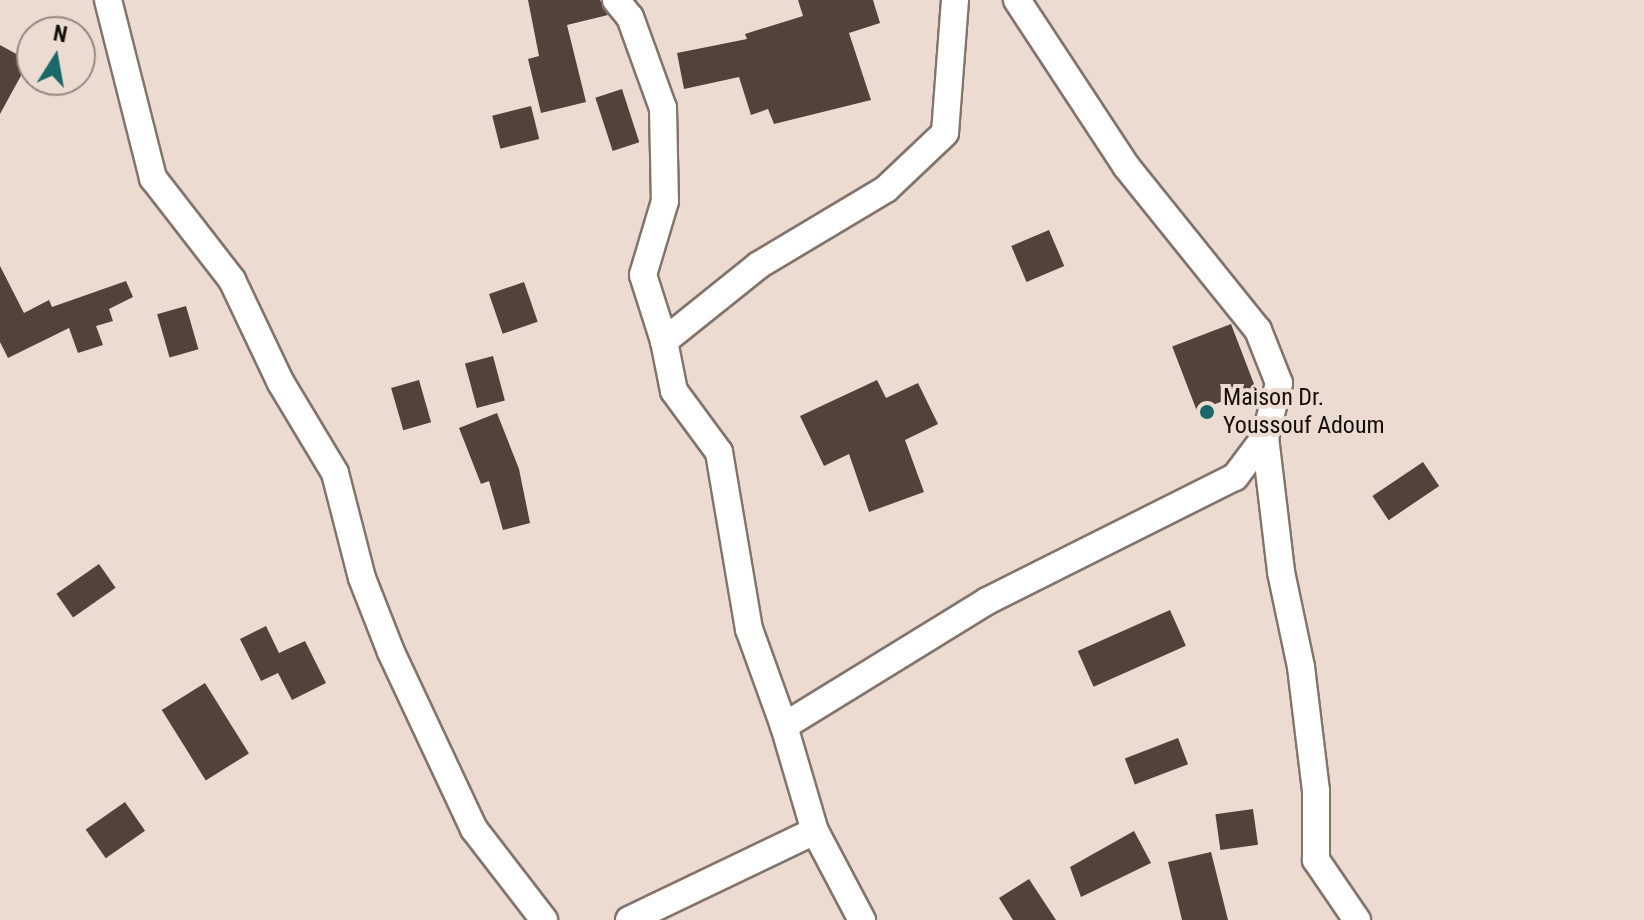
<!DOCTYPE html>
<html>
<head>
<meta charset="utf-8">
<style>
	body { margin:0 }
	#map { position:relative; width:1644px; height:920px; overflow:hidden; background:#ecdbd1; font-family:"Roboto Condensed",sans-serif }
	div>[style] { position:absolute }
	.building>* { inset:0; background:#51433b; transform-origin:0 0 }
	.roads { filter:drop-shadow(2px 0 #83746b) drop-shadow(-2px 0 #83746b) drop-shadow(0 2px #83746b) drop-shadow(0 -2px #83746b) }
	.street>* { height:26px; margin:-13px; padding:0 13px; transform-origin:13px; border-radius:13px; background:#fff }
	.dots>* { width:22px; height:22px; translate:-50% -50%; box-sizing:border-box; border:4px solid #ecdbd1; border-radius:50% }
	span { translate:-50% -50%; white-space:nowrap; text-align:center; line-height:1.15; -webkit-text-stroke:8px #ecdbd1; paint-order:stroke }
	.poi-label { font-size:24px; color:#130e0b }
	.left { translate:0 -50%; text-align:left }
	.north { position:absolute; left:16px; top:16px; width:80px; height:80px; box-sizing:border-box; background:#ecdbd1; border:2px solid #958982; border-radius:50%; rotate:11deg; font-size:22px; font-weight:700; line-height:32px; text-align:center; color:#130e0b }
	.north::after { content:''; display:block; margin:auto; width:28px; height:36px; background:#1a686a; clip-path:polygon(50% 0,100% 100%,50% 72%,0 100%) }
</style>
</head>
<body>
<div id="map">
	<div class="building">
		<div style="clip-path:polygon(528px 0,600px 0,608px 15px,567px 25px,586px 102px,541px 113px,528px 59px,539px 56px)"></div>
		<div style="clip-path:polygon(798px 0,873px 0,880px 23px,849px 33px,871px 100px,774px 124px,768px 109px,751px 115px,739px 77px,684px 89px,677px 53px,747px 39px,745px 34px,803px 16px)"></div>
		<div style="clip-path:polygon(0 45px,29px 61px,0 114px)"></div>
		<div style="left:622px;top:89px;width:56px;height:28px;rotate:72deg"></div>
		<div style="left:531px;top:106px;width:34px;height:40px;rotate:76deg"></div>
		<div style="left:1049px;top:230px;width:39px;height:41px;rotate:67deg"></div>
		<div style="clip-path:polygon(0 266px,24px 313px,49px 300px,52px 307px,126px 281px,133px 297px,109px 309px,113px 321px,96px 326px,103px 345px,78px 353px,69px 328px,8px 358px,0 342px)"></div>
		<div style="left:524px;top:282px;width:42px;height:37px;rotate:71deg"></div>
		<div style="left:186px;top:306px;width:45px;height:30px;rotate:74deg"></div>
		<div style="left:1231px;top:324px;width:69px;height:63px;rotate:69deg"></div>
		<div style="left:493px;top:356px;width:46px;height:29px;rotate:75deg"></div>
		<div style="left:419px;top:380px;width:44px;height:29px;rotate:74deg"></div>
		<div style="clip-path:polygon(877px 380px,886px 398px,918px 383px,938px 424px,905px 440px,924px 492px,869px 512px,849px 454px,824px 466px,800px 416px)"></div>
		<div style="clip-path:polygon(497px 413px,519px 469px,530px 523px,503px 530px,489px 481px,481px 484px,459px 428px)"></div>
		<div style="left:1423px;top:462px;width:29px;height:61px;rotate:56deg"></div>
		<div style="left:99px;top:564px;width:29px;height:52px;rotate:55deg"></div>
		<div style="left:1170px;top:610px;width:39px;height:101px;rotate:66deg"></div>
		<div style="clip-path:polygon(266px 626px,279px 653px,305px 641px,326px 683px,292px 700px,278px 673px,261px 681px,240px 639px)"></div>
		<div style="left:205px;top:683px;width:83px;height:51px;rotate:58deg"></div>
		<div style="left:1178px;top:738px;width:28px;height:57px;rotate:69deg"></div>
		<div style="left:125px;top:802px;width:35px;height:48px;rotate:55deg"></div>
		<div style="left:1253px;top:809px;width:36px;height:38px;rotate:82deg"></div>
		<div style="clip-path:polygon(1134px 831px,1151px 863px,1081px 897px,1070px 867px)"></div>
		<div style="clip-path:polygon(1211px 852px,1228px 920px,1182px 920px,1168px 862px)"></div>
		<div style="clip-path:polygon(1029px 879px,1056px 920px,1013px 920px,999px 898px)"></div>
	</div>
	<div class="roads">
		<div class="street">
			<div style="left:108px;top:0;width:184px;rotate:75.8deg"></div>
			<div style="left:153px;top:178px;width:129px;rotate:52.2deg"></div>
			<div style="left:232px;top:280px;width:114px;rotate:64.6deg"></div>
			<div style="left:281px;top:383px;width:105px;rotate:59deg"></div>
			<div style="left:335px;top:473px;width:108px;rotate:75.6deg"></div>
			<div style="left:362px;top:578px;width:79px;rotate:68.6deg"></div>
			<div style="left:391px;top:652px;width:195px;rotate:64.9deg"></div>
			<div style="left:474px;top:829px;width:115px;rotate:52.4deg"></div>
			<div style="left:616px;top:0;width:22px;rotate:51deg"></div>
			<div style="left:630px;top:17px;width:97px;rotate:70.1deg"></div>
			<div style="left:663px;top:108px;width:93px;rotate:88.8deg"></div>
			<div style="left:665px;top:201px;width:77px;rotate:106.6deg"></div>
			<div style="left:643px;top:275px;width:69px;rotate:72.3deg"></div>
			<div style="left:955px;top:0;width:133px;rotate:94.3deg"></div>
			<div style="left:945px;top:133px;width:81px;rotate:136.5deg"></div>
			<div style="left:886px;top:189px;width:148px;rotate:149.1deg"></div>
			<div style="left:759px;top:265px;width:122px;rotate:141.3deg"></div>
			<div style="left:664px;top:341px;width:51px;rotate:78.7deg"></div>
			<div style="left:674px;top:391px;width:76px;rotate:53.6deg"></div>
			<div style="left:719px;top:452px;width:180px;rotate:80.4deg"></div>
			<div style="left:749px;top:629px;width:103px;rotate:70.2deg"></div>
			<div style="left:784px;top:726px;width:238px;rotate:-31.6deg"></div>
			<div style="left:987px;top:601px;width:277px;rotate:-26.6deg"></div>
			<div style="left:1235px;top:477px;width:50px;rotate:-53.1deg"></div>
			<div style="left:1017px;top:0;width:199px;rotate:56.7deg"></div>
			<div style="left:1126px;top:166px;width:211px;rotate:51.2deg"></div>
			<div style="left:1258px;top:330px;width:57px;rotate:68.4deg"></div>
			<div style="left:1279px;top:383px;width:56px;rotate:104.5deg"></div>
			<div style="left:1265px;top:437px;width:136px;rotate:83.2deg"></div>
			<div style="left:1281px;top:572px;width:97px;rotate:78.1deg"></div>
			<div style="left:1301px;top:667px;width:125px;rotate:83.1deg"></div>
			<div style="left:1316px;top:791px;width:69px;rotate:90deg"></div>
			<div style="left:1316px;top:860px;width:73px;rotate:55.7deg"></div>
			<div style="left:784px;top:726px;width:109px;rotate:73.6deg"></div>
			<div style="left:815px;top:831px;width:101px;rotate:62.2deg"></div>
			<div style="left:629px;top:920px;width:206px;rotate:-25.6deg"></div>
		</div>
	</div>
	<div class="dots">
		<div style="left:1207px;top:412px;background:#1a686a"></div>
	</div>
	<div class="poi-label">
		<span class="left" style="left:1223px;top:412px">Maison Dr.<br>Youssouf Adoum</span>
	</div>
	<div class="north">N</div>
</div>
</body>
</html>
